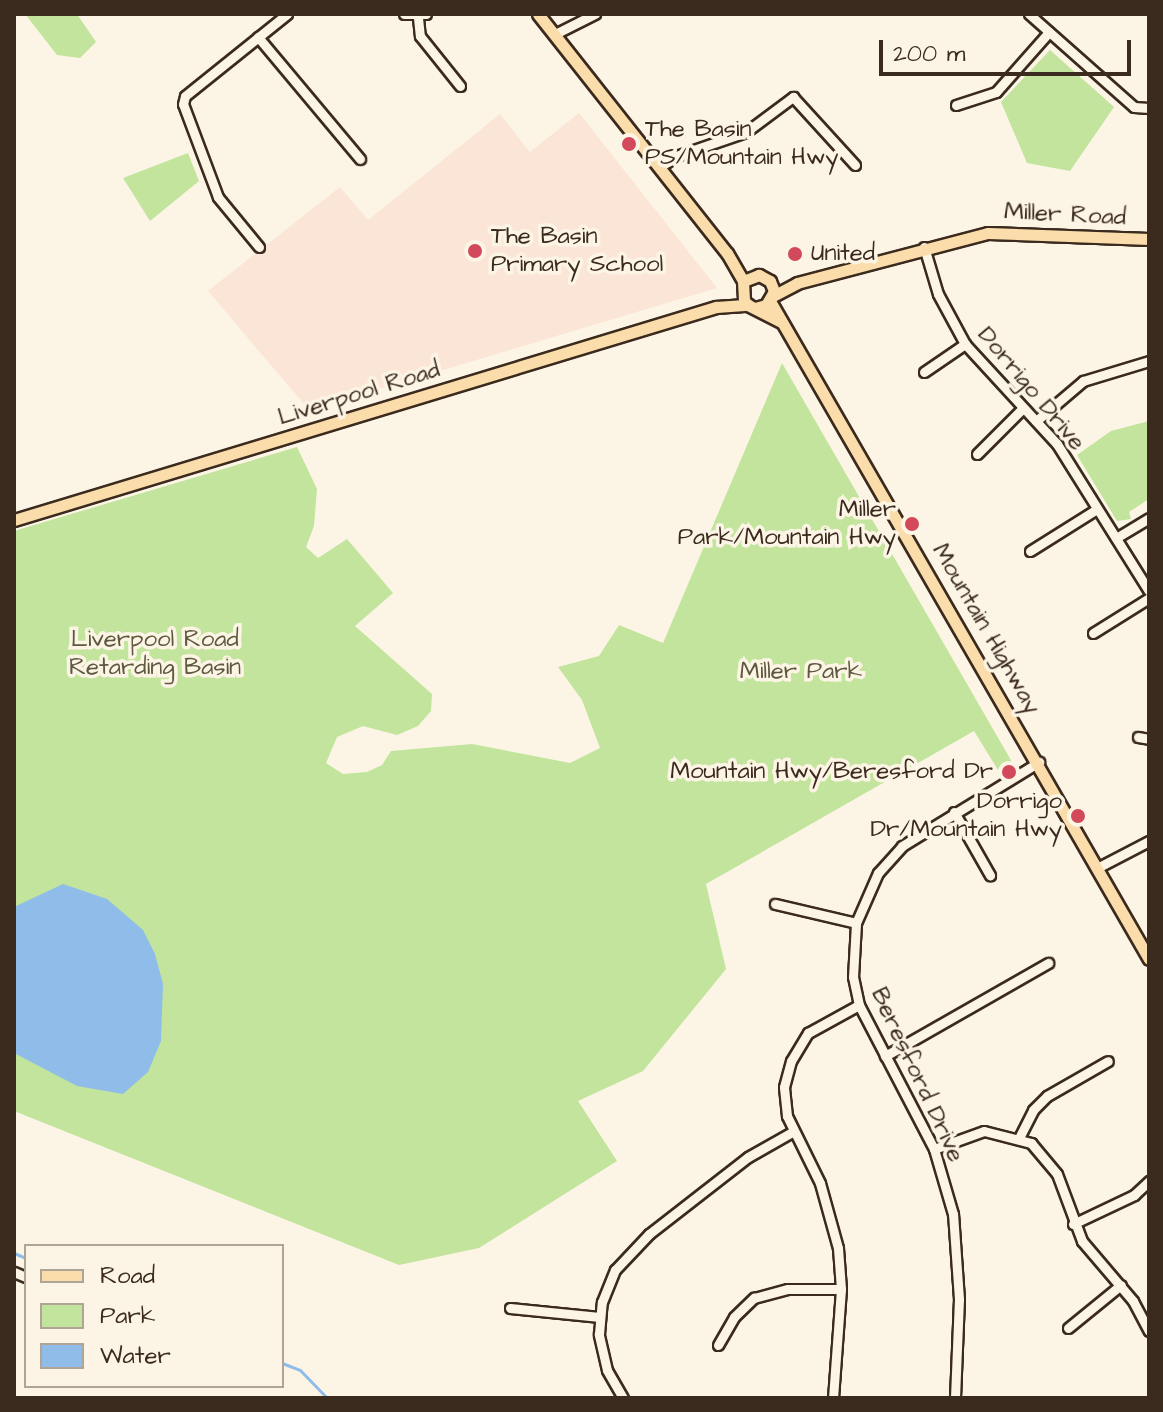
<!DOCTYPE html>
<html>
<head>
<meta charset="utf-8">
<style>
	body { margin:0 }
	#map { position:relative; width:1163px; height:1412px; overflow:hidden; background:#fcf5e5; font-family:"Architects Daughter",sans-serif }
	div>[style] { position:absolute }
	.built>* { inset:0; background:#fbe5d6 }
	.green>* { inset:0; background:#c2e49d }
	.water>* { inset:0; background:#90bce9 }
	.stream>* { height:3px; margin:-1.5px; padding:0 1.5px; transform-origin:1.5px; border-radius:1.5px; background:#90bce9 }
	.roads { filter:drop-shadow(2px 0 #3b2a1e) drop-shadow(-2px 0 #3b2a1e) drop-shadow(0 2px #3b2a1e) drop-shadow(0 -2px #3b2a1e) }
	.minor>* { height:9px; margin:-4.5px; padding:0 4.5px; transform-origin:4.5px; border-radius:4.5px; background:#fcf5e5 }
	.major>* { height:11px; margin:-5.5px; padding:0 5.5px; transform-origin:5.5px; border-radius:5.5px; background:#fbddab }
	.dots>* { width:22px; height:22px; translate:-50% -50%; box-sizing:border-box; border:4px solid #fcf5e5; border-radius:50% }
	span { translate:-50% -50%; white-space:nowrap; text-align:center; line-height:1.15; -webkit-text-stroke:7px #fcf5e5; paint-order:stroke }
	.poi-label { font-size:24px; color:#3b2a1e }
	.left { translate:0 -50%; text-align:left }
	.right { translate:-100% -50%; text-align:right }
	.street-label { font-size:24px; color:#3b2a1e }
	.park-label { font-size:24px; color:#5d583e }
	.frame { position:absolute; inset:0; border:16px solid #3b2a1e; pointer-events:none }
	.legend { position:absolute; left:24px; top:1244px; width:260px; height:144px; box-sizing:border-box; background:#fcf5e5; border:2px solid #afa495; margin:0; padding:10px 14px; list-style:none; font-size:24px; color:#3b2a1e }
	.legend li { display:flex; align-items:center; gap:16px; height:40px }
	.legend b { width:40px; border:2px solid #afa495 }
	.scale { position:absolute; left:879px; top:40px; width:252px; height:36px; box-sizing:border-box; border:4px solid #3b2a1e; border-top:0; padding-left:10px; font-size:24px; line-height:28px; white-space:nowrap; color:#3b2a1e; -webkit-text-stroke:6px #fcf5e5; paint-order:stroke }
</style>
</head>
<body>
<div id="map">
	<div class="built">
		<div style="clip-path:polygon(579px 113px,717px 288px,309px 410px,208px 291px,340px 187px,368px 220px,500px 114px,530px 152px)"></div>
	</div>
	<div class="green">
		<div style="clip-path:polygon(25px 14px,77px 14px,96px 42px,80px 58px,57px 55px)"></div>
		<div style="clip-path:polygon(1050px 50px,1114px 107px,1070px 171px,1027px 163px,1001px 102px)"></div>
		<div style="clip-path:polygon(188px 153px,199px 181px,150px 221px,123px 178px)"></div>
		<div style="clip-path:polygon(782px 363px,1012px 762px,998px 770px,974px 731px,706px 884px,726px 969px,643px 1071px,578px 1101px,617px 1161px,479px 1248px,399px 1265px,14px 1111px,14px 531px,297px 447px,317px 489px,314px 526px,306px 547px,318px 558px,347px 539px,393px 593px,355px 626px,432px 694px,431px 711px,418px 726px,397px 735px,363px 726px,337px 737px,326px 763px,343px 774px,367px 772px,382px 765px,391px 751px,472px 744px,570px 763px,600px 748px,582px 700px,558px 667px,599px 656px,619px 625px,663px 643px)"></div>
		<div style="clip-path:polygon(1149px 421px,1149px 499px,1129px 512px,1131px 519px,1117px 521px,1077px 455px,1111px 431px)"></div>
	</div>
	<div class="water">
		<div style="clip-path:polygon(63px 884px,107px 899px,143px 930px,155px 954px,163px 984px,161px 1041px,148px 1072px,123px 1094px,77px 1086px,14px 1053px,14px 907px)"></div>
	</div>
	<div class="stream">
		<div style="left:14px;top:1253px;width:13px;rotate:23deg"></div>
		<div style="left:282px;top:1363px;width:19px;rotate:21deg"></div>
		<div style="left:300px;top:1370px;width:39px;rotate:46deg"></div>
	</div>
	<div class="roads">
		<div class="minor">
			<div style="left:404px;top:14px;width:22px"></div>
			<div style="left:1029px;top:14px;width:140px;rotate:41.5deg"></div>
			<div style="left:1134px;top:107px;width:15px;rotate:4deg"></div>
			<div style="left:418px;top:18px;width:18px;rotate:84deg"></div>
			<div style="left:420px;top:36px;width:64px;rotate:51.3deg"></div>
			<div style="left:555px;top:34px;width:45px;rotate:-26.6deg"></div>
			<div style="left:258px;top:37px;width:159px;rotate:50.1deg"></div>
			<div style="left:956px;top:105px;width:42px;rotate:-18deg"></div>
			<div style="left:996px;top:92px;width:80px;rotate:-48.5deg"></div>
			<div style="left:660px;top:167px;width:19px;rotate:-35deg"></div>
			<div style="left:676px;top:156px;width:74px;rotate:-18.9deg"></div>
			<div style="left:746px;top:132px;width:59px;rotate:-36.7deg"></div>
			<div style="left:793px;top:97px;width:92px;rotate:47.6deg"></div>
			<div style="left:259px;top:247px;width:65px;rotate:-129.4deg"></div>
			<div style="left:218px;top:197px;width:99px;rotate:-110.6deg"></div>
			<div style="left:183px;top:104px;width:8px;rotate:-76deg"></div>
			<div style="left:185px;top:96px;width:131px;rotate:-38.8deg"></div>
			<div style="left:924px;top:247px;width:49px;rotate:73.4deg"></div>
			<div style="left:938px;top:294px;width:57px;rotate:61.6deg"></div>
			<div style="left:965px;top:344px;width:136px;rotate:47.4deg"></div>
			<div style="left:1057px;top:444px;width:173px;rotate:58deg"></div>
			<div style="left:924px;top:372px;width:50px;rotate:-34.3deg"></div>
			<div style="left:1036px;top:421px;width:62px;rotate:-40.4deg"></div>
			<div style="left:1083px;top:381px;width:69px;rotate:-16.9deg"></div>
			<div style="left:977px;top:454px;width:65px;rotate:-45deg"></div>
			<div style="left:1116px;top:538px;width:39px;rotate:-31deg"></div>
			<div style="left:1030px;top:551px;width:79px;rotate:-32.1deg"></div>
			<div style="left:1093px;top:633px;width:66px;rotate:-32deg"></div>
			<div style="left:1138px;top:737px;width:11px;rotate:10deg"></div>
			<div style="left:954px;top:812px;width:73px;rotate:60.3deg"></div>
			<div style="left:1097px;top:868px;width:59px;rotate:-27.4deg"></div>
			<div style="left:775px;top:904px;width:83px;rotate:13.2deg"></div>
			<div style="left:885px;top:1056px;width:188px;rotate:-29.7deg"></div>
			<div style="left:1020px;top:1136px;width:29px;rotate:-63deg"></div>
			<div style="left:1033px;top:1110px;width:20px;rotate:-45deg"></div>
			<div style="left:1047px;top:1096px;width:70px;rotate:-29.8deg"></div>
			<div style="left:934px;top:1149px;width:53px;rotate:-19.8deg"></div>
			<div style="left:984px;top:1131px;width:49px;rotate:14.3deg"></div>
			<div style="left:1031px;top:1143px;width:40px;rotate:50deg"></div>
			<div style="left:1057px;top:1174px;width:72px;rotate:69.5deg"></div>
			<div style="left:1082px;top:1241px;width:79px;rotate:49.6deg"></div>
			<div style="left:1133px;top:1301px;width:34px;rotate:62deg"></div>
			<div style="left:1073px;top:1224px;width:68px;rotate:-25.4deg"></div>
			<div style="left:1134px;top:1195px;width:21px;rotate:-43deg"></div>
			<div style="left:14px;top:1272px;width:13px;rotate:23deg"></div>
			<div style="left:510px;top:1308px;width:90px;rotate:5.7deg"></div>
			<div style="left:1068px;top:1328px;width:68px;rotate:-39.1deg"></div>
			<div style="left:718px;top:1345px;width:32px;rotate:-60deg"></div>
			<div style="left:734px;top:1317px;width:28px;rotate:-44deg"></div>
			<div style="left:754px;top:1298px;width:35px;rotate:-15deg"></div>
			<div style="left:788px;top:1289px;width:53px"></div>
			<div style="left:623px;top:1398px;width:32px;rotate:-120deg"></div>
			<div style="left:607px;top:1370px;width:37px;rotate:-103deg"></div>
			<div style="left:599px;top:1334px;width:32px;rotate:-85deg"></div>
			<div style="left:602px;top:1302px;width:35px;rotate:-68deg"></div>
			<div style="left:615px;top:1270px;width:50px;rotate:-46.6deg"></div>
			<div style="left:649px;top:1234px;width:125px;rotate:-37.9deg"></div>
			<div style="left:748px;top:1157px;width:51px;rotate:-29.6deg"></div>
			<div style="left:833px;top:1398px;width:109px;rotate:-85.8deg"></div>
			<div style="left:841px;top:1289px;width:41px;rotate:-94.2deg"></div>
			<div style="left:838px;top:1248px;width:67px;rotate:-105.5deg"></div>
			<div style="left:820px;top:1183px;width:75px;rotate:-116.2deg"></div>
			<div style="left:787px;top:1116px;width:29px;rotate:-96deg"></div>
			<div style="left:784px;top:1087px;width:27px;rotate:-75deg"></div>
			<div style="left:791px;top:1061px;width:33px;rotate:-59deg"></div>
			<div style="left:808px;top:1033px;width:58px;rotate:-28.8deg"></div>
			<div style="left:955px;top:1398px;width:99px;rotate:-87.7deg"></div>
			<div style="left:959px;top:1299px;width:85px;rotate:-94deg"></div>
			<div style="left:953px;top:1214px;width:68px;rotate:-106.3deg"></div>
			<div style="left:934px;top:1149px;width:162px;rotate:-117.5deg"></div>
			<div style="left:859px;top:1005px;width:29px;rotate:-102deg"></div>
			<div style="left:853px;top:977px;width:54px;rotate:-86.8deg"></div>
			<div style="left:856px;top:923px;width:55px;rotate:-66.3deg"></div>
			<div style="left:878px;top:873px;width:36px;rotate:-48deg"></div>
			<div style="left:902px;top:846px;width:161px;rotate:-31.5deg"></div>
		</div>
		<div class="major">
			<div style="left:538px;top:14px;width:305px;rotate:51.7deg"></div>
			<div style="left:727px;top:253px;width:32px;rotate:60deg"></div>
			<div style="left:773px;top:296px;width:27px;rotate:-28deg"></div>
			<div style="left:797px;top:283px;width:197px;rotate:-14.7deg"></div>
			<div style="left:988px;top:233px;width:161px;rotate:2.1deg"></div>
			<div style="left:770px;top:301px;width:759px;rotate:60.06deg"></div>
			<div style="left:755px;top:308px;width:11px;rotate:-15deg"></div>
			<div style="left:766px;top:305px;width:16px;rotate:-60deg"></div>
			<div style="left:774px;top:291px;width:11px;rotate:-112deg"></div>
			<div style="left:770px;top:281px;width:13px;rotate:-151deg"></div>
			<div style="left:759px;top:275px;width:17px;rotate:159deg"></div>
			<div style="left:743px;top:281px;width:20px;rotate:87deg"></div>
			<div style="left:744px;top:301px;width:6px;rotate:45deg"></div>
			<div style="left:748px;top:305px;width:38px;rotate:27deg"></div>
			<div style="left:14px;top:520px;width:734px;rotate:-16.88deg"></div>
			<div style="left:716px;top:307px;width:32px;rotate:-4deg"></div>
		</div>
	</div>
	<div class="dots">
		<div style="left:629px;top:144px;background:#d1495b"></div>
		<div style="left:475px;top:251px;background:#d1495b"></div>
		<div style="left:795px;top:254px;background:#d1495b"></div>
		<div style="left:912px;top:524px;background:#d1495b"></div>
		<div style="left:1009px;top:772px;background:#d1495b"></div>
		<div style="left:1078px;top:816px;background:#d1495b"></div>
	</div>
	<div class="poi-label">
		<span class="left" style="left:645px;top:144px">The Basin<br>PS/Mountain Hwy</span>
		<span class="left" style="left:491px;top:251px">The Basin<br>Primary School</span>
		<span class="left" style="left:811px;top:254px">United</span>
		<span class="right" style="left:896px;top:524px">Miller<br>Park/Mountain Hwy</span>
		<span class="right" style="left:993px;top:772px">Mountain Hwy/Beresford Dr</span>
		<span class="right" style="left:1062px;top:816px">Dorrigo<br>Dr/Mountain Hwy</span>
	</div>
	<div class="street-label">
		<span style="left:1065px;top:215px;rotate:3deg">Miller Road</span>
		<span style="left:1031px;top:389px;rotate:50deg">Dorrigo Drive</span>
		<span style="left:359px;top:394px;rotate:-17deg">Liverpool Road</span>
		<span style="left:986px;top:629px;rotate:60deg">Mountain Highway</span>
		<span style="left:917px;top:1075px;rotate:65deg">Beresford Drive</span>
	</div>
	<div class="park-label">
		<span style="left:155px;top:654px">Liverpool Road<br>Retarding Basin</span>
		<span style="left:801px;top:672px">Miller Park</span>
	</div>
	<div class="frame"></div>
	<ul class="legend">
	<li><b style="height:10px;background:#fbddab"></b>Road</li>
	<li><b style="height:22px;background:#c2e49d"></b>Park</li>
	<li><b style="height:22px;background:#90bce9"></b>Water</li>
	</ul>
	<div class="scale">200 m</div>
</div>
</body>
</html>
